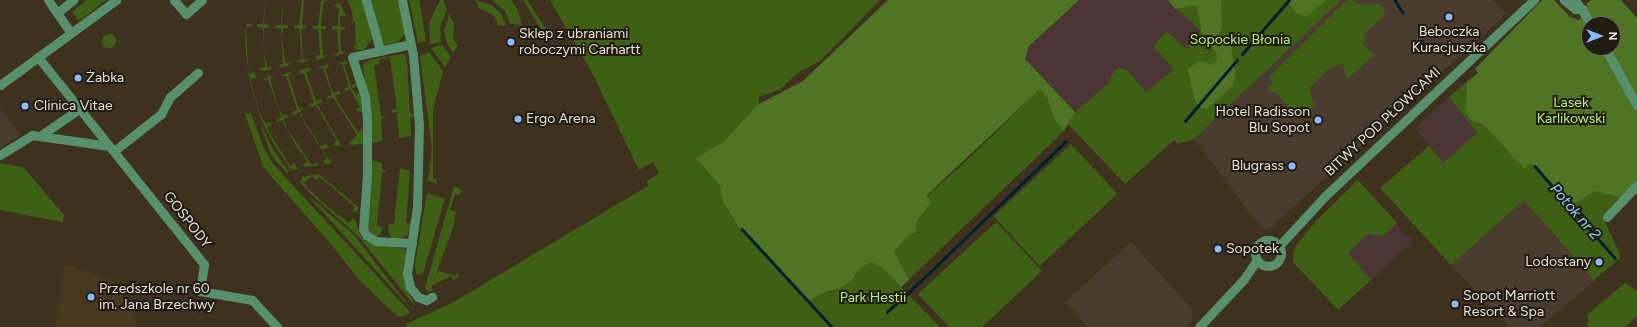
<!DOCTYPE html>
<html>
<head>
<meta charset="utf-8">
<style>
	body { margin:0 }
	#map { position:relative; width:1637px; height:327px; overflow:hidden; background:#3e321f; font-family:Figtree,sans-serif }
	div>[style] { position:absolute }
	.commercial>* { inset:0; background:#4a3c2e }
	.industrial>* { inset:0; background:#4b3635 }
	.built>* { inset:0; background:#48381f }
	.green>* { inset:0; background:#3e6015; transform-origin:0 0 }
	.round { border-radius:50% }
	.forest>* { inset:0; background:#4f7524 }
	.stream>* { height:2.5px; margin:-1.25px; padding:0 1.25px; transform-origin:1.25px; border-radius:1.25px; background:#00202e }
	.minor>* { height:9px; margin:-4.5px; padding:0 4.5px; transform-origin:4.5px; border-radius:4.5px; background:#588f6c }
	.minor>.ring { margin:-4.5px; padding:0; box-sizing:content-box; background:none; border:9px solid #588f6c; border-radius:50% }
	.dots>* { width:11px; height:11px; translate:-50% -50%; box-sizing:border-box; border:2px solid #201b13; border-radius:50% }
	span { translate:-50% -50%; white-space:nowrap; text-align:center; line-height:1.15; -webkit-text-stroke:4px #201b13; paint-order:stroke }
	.poi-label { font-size:14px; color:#e9e1d6 }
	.left { translate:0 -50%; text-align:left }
	.right { translate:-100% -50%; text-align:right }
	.park-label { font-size:14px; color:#b7ee83 }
	.street-label { font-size:14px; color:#e9e1d6 }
	.water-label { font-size:15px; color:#89d3f6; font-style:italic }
	.north { position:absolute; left:1581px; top:16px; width:40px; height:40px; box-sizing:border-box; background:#201b13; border:1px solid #706a61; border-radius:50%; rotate:90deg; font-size:11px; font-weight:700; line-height:16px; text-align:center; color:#e9e1d6 }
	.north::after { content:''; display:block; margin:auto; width:14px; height:18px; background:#8abafc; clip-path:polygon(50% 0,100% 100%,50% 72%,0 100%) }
</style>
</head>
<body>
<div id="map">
	<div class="commercial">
		<div style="clip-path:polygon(1341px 0,1493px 0,1506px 14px,1268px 230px,1261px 228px,1194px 139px)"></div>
		<div style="clip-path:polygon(0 107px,20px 135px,0 149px)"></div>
		<div style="clip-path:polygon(1524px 200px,1572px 255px,1617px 261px,1540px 327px,1509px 327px,1451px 265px)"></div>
		<div style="clip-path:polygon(1131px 242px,1192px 309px,1192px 321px,1186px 327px,1088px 327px,1065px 302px)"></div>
	</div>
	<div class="industrial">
		<div style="clip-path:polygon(1079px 0,1168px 0,1201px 31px,1186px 49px,1166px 34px,1153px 46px,1174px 68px,1146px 92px,1127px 70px,1112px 75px,1109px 83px,1075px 112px,1025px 59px,1029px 46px)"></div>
		<div style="clip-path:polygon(1449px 97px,1477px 133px,1443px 164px,1415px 128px)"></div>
		<div style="clip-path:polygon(1397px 223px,1401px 233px,1409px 236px,1413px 241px,1371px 280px,1348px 253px,1368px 234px,1383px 235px)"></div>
	</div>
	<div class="built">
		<div style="clip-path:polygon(65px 265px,112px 279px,134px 314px,133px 319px,137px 320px,136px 327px,55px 327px)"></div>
	</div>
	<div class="green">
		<div style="clip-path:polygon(87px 0,106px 0,79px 21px,72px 12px)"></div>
		<div style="clip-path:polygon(248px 0,246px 24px,251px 24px,251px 27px,246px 27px,248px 65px,249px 73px,255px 72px,256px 78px,251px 79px,251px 83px,261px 116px,266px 124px,270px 122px,272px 125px,267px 127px,274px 140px,290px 166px,294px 163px,298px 169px,291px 170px,274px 144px,261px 119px,251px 85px,247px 63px,245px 38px)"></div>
		<div style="clip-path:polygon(265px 0,264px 24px,269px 25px,269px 28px,264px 28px,264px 50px,267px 67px,272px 67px,269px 70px,262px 71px,260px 68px,265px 67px,263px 28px,257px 27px,257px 24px,263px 24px)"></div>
		<div style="clip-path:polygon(283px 0,282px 25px,288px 25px,288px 28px,283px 28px,282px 39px,285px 63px,290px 62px,288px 66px,282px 67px,278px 65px,283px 64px,281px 28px,275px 28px,275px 25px,281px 25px)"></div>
		<div style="clip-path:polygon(302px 0,304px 0,302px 25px,307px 26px,306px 28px,301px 29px,303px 59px,309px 60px,301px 63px,296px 61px,302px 60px,299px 28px,294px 28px,294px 25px,299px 25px)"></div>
		<div style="clip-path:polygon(321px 0,330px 0,324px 1px,321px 22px,321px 26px,326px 26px,326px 29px,321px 29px,323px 55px,328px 55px,318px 60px,315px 56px,320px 55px,318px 29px,313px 29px,313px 26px,318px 26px)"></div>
		<div style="clip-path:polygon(347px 0,363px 0,372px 39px,364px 50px,356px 50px,353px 46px,356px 46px,355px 22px,353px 22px,352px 11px)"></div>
		<div style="clip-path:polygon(370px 0,398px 0,405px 34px,397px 43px,386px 45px,381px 42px)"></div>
		<div style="clip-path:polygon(409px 0,419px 0,426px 41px,418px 42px)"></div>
		<div style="clip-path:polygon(440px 0,443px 0,447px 10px,440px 27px,441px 42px,430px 44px,429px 23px)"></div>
		<div style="clip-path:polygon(475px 0,492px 5px,501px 14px,506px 25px,498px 26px,493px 15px,479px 8px)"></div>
		<div style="clip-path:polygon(492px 0,511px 0,518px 10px,522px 25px,510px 24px,505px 11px)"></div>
		<div style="clip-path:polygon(523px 0,527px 0,548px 32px,544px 34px)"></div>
		<div style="clip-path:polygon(550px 0,880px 0,820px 61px,798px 73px,779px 90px,759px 97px,759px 104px,749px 118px,724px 141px,696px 158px,720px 186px,722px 200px,821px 294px,834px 291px,852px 280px,884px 234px,964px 163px,1040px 89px,1047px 98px,1055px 121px,1064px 131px,901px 287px,940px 327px,408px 327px,406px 324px,452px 303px,648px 186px,647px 181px,659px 173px,653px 162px,639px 170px,591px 71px)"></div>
		<div style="clip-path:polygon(1168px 0,1341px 0,1194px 139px,1178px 144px,1174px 140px,1125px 184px,1068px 124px,1075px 112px,1109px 83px,1112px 74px,1119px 68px,1127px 70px,1146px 92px,1174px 69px,1153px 46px,1167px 31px,1186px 49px,1201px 31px)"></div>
		<div style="clip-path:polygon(1351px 0,1362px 5px,1379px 4px,1385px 10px,1384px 15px,1363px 35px,1366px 39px,1362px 43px,1374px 55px,1350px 77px,1346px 78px,1343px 64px,1330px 68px,1309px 88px,1314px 104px,1309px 116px,1299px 113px,1293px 118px,1290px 115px,1293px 112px,1275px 91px,1272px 93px,1268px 89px,1272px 83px,1270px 76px,1344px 3px)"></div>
		<div style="clip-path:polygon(339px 2px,346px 16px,340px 16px,340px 27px,345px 27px,345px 29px,340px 30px,341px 51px,346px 52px,337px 56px,333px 54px,339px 53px,337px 30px,332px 29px,332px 26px,338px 26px,339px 8px,334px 6px)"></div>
		<div style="clip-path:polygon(449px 14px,454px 24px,453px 38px,458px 46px,453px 53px,447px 43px,444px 32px)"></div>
		<div class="round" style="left:102px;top:34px;width:14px;height:14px"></div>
		<div style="clip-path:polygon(440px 45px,443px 46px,451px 57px,445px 67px,431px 48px)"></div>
		<div style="clip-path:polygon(429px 52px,443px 71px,433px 110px,433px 178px,437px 180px,436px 183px,428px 181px,432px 149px,420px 56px)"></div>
		<div style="clip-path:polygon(402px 54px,405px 55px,407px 62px,410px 114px,416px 114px,416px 117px,410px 117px,411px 136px,399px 138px,397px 112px,392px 113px,392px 110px,397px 109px,390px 58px,379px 60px,380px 64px,374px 65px,381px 116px,386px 118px,381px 119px,382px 141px,371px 143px,363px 65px,369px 60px)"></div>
		<div style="clip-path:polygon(345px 61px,349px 62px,344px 65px,351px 86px,356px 83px,357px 86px,352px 88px,355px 94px,360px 93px,363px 110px,361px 112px,355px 110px,360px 107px,350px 89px,345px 91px,344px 89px,349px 86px,342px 64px,336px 65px)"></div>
		<div style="clip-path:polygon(327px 64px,330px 66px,325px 68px,333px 93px,339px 91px,340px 94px,335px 96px,339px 104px,358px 132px,362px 129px,364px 144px,351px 145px,349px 143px,357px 135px,333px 97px,328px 99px,327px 97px,332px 94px,323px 68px,317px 69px)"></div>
		<div style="clip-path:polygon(309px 68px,312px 71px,306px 72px,316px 101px,321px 99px,323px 102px,317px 104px,341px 145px,334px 146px,333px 144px,337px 141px,316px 105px,310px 107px,309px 104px,314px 102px,304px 73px,299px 74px,301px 70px)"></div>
		<div style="clip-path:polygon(289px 72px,293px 74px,288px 75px,299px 109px,304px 107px,300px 112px,305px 122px,320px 146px,326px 144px,329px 148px,321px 149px,332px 163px,325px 164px,323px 161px,327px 158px,308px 129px,299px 112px,294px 115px,292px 112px,297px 110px,286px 76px,280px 76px)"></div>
		<div style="clip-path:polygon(269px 76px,274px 78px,270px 79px,278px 107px,283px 116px,287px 114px,288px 117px,283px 119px,289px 132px,312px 165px,317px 163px,319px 165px,304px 167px,303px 165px,308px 161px,296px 146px,282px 120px,277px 122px,276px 120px,281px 117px,268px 79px,262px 81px)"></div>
		<div style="clip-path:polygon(1614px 79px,1637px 180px,1603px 217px,1621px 257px,1594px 280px,1524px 200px,1451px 265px,1380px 188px,1429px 146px,1443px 163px,1477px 133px,1449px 97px,1467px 82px,1465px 112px,1470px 120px,1483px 124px,1524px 169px)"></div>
		<div style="clip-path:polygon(251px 113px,263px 147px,273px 164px,410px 312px,408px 314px,401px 317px,396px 315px,359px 280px,331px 244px,271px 176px,263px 166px,245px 114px)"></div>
		<div style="clip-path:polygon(260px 123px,274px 151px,289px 172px,287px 173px,271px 155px)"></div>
		<div style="left:1071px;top:144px;width:68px;height:106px;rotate:47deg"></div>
		<div style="clip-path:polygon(371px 160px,382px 163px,382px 170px,387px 171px,382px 173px,377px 226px,383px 227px,380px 235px,376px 236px,368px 230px,366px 225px)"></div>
		<div style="clip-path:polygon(0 163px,23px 167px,64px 215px,63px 222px,0 210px)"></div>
		<div style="clip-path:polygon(400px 168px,410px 171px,406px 223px,411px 224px,408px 234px,400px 239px,391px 238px,388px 231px,389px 224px,394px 224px)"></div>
		<div style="clip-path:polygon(319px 174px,358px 207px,358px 211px,352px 211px,355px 207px,320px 177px,316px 180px,312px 176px,303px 183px,324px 204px,349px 223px,353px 218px,355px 220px,361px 237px,365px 241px,405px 249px,407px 252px,408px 291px,415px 306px,359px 237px,313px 196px,300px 182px,302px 177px)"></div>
		<div style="clip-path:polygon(1358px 180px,1397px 223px,1383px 236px,1368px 234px,1348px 253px,1371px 280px,1338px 310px,1293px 262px,1294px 251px,1297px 244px,1318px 219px)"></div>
		<div style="clip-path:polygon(454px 186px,462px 190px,460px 195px,455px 194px,450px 210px,456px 212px,454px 224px,433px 283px,438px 271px,455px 276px,458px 272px,459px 276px,454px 280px,451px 276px,431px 286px,433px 291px,428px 292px,425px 288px)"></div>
		<div style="clip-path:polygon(427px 193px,445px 199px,423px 273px,419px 275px,416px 273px,415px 265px)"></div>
		<div style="clip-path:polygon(311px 198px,354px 235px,412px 310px,311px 199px)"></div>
		<div style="clip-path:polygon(996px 222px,1042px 271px,982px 327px,949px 327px,918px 294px)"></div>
		<div style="clip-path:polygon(1625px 283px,1637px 291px,1637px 316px,1625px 327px,1589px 327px,1586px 324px,1589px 321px,1587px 315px)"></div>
	</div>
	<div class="forest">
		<div style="clip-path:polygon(888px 0,1079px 0,1029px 46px,1025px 59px,1075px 112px,1064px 131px,1055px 121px,1047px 98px,1040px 89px,927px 195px,930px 203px,917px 221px,915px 233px,909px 234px,894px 252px,909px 280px,901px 287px,883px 268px,872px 262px,861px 267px,852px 280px,841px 288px,821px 294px,807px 302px,742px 232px,722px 200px,720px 186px,696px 158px,724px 141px,759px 104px,803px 81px)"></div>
		<div style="clip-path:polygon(1168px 0,1221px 0,1222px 25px,1219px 34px,1231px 47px,1236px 76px,1232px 86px,1207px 109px,1200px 108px,1194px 98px,1188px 69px,1200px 61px,1213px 65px,1218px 57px,1201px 31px,1197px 5px,1175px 9px)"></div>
		<div style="clip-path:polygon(1287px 0,1325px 0,1307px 17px,1297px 14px)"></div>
		<div style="clip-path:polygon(evenodd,1542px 0,1554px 0,1570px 17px,1579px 20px,1588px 11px,1587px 3px,1591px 0,1621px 0,1637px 18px,1637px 180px,1621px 197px,1594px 191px,1569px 208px,1531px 163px,1524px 169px,1483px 124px,1470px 120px,1465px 112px,1467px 82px,1478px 73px,1475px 69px,1542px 0,1589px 24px,1613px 24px,1613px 48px,1589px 48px,1589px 24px)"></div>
	</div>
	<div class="stream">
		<div style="left:1395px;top:0;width:15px;rotate:58deg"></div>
		<div style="left:1242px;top:54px;width:72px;rotate:-49deg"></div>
		<div style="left:1185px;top:121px;width:80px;rotate:-49.6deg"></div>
		<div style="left:1535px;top:166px;width:122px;rotate:49deg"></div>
		<div style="left:742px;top:229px;width:133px;rotate:47.4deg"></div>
		<div style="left:905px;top:296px;width:223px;rotate:-43.9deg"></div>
		<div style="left:887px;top:312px;width:18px;rotate:-43deg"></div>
	</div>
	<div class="minor">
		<div style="left:48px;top:0;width:40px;rotate:55.1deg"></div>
		<div style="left:174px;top:0;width:18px;rotate:49deg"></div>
		<div style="left:186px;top:14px;width:21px;rotate:-41deg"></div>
		<div style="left:366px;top:0;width:52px;rotate:74.4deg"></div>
		<div style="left:402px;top:0;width:56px;rotate:78.7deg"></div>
		<div style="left:413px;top:55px;width:70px;rotate:85.1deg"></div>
		<div style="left:419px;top:125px;width:82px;rotate:91.4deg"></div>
		<div style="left:417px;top:207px;width:67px;rotate:98.6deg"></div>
		<div style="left:407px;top:273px;width:14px;rotate:78deg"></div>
		<div style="left:410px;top:287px;width:13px;rotate:51deg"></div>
		<div style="left:418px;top:297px;width:9px;rotate:21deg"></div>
		<div style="left:426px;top:300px;width:7px;rotate:-27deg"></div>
		<div style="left:1564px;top:0;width:14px;rotate:39deg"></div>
		<div style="left:1575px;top:9px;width:8px"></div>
		<div style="left:1575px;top:0;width:29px;rotate:56deg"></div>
		<div style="left:57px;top:13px;width:21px;rotate:-39deg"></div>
		<div style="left:411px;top:44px;width:60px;rotate:167.6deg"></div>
		<div style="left:352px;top:57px;width:42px;rotate:72deg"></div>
		<div style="left:365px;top:97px;width:23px;rotate:85deg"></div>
		<div style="left:367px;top:120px;width:55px;rotate:90deg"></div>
		<div style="left:367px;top:175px;width:54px;rotate:94.2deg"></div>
		<div style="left:363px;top:229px;width:7px;rotate:63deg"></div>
		<div style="left:366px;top:235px;width:12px;rotate:31deg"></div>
		<div style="left:376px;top:241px;width:36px;rotate:3deg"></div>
		<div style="left:1605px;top:48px;width:66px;rotate:61.1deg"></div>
		<div style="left:38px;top:57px;width:265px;rotate:51.3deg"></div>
		<div style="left:204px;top:264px;width:27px;rotate:98deg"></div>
		<div style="left:200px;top:291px;width:53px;rotate:9.8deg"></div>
		<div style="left:252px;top:300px;width:37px;rotate:47deg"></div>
		<div style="left:0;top:85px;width:144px;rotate:-36.2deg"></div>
		<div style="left:43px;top:134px;width:44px;rotate:-34.8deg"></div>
		<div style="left:114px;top:151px;width:60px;rotate:-38.2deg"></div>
		<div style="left:161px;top:114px;width:19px;rotate:-62deg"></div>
		<div style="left:170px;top:97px;width:37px;rotate:-41deg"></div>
		<div style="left:0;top:155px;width:38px;rotate:-32deg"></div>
		<div style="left:32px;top:135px;width:78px;rotate:8.1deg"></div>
		<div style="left:1607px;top:217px;width:44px;rotate:-46.8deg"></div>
		<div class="ring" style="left:1255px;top:240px;width:17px;height:17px"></div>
		<div style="left:1279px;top:246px;width:68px;rotate:-47.4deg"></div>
		<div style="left:1325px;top:196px;width:287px;rotate:-43.2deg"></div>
		<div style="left:1199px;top:327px;width:66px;rotate:-46.8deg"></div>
		<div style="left:1244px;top:279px;width:23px;rotate:-56deg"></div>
	</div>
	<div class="dots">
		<div style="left:1449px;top:17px;background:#8abafc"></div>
		<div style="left:511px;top:42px;background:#8abafc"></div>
		<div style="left:78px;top:78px;background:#8abafc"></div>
		<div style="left:25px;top:106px;background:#8abafc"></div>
		<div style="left:518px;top:119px;background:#8abafc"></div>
		<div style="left:1318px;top:120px;background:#8abafc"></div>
		<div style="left:1292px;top:166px;background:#8abafc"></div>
		<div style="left:1218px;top:249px;background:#8abafc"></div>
		<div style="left:1599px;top:262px;background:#8abafc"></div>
		<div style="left:91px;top:297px;background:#8abafc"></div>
		<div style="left:1455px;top:304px;background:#8abafc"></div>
	</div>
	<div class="poi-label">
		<span style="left:1449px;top:40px">Beboczka<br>Kuracjuszka</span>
		<span class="left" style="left:519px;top:42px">Sklep z ubraniami<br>roboczymi Carhartt</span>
		<span class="left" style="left:86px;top:78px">Żabka</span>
		<span class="left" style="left:34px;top:106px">Clinica Vitae</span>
		<span class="right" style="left:1310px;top:120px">Hotel Radisson<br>Blu Sopot</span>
		<span class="left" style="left:526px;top:119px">Ergo Arena</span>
		<span class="right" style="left:1284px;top:166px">Blugrass</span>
		<span class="left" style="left:1226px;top:249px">Sopotek</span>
		<span class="right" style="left:1591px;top:262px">Lodostany</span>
		<span class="left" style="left:99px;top:297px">Przedszkole nr 60<br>im. Jana Brzechwy</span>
		<span class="left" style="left:1463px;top:304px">Sopot Marriott<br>Resort &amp; Spa</span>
	</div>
	<div class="park-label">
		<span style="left:1240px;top:40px">Sopockie Błonia</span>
		<span style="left:1571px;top:111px">Lasek<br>Karlikowski</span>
		<span style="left:873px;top:298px">Park Hestii</span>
	</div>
	<div class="street-label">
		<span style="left:1383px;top:122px;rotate:-43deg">BITWY POD PŁOWCAMI</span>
		<span style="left:187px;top:220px;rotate:52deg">GOSPODY</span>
	</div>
	<div class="water-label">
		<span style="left:1575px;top:212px;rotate:49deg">Potok nr 2</span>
	</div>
	<div class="north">N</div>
</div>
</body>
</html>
